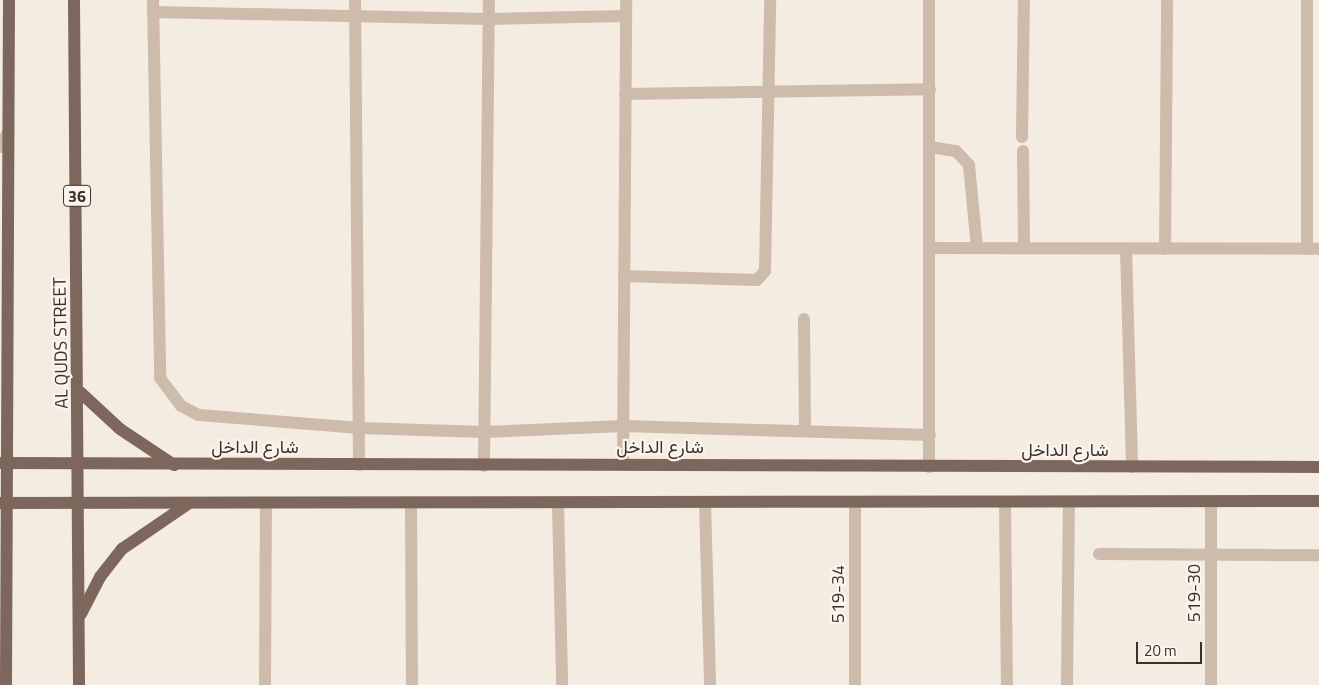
<!DOCTYPE html>
<html>
<head>
<meta charset="utf-8">
<style>
	body { margin:0 }
	#map { position:relative; width:1319px; height:685px; overflow:hidden; background:#f4ebe1; font-family:"Titillium Web",Vazirmatn,sans-serif }
	div>[style] { position:absolute }
	.minor>* { height:12px; margin:-6px; padding:0 6px; transform-origin:6px; border-radius:6px; background:#cdbbac }
	.major>* { height:12px; margin:-6px; padding:0 6px; transform-origin:6px; border-radius:6px; background:#7d675c }
	span { translate:-50% -50%; white-space:nowrap; text-align:center; line-height:1.15; -webkit-text-stroke:4.5px #fbf5ee; paint-order:stroke }
	.shield-label span { padding:1px 4px; background:#fbf5ee; border:1px solid; border-radius:4px; -webkit-text-stroke-width:0 }
	.shield-label { font-size:16px; color:#3b302b; font-weight:700 }
	.street-label { font-size:18px; color:#3b302b }
	.scale { position:absolute; left:1136px; top:642px; width:66px; height:22px; box-sizing:border-box; border:2px solid #3b302b; border-top:0; padding-left:6px; font-size:15px; line-height:18px; white-space:nowrap; color:#3b302b; -webkit-text-stroke:4px #fbf5ee; paint-order:stroke }
</style>
</head>
<body>
<div id="map">
	<div class="minor">
		<div style="left:153px;top:0;width:378px;rotate:88.9deg"></div>
		<div style="left:160px;top:378px;width:35px;rotate:53deg"></div>
		<div style="left:181px;top:406px;width:20px;rotate:27deg"></div>
		<div style="left:199px;top:415px;width:161px;rotate:4.6deg"></div>
		<div style="left:359px;top:428px;width:126px;rotate:1.8deg"></div>
		<div style="left:485px;top:432px;width:138px;rotate:-2.5deg"></div>
		<div style="left:623px;top:426px;width:307px;rotate:1.7deg"></div>
		<div style="left:355px;top:0;width:465px;rotate:89.5deg"></div>
		<div style="left:1307px;top:0;width:249px;rotate:90deg"></div>
		<div style="left:153px;top:12px;width:336px;rotate:1.2deg"></div>
		<div style="left:489px;top:19px;width:137px;rotate:-1.3deg"></div>
		<div style="left:625px;top:94px;width:305px;rotate:-0.9deg"></div>
		<div style="left:1022px;top:137px;width:137px;rotate:-89.2deg"></div>
		<div style="left:0;top:147px;width:18px;rotate:-61deg"></div>
		<div style="left:930px;top:147px;width:26px;rotate:9deg"></div>
		<div style="left:956px;top:151px;width:19px;rotate:47deg"></div>
		<div style="left:969px;top:165px;width:83px;rotate:84.5deg"></div>
		<div style="left:1023px;top:151px;width:97px;rotate:89.4deg"></div>
		<div style="left:930px;top:248px;width:389px;rotate:0.1deg"></div>
		<div style="left:1126px;top:249px;width:218px;rotate:88.4deg"></div>
		<div style="left:1165px;top:249px;width:249px;rotate:-89.5deg"></div>
		<div style="left:624px;top:276px;width:133px;rotate:1.7deg"></div>
		<div style="left:757px;top:280px;width:12px;rotate:-48deg"></div>
		<div style="left:765px;top:271px;width:271px;rotate:-88.9deg"></div>
		<div style="left:804px;top:319px;width:112px;rotate:89.5deg"></div>
		<div style="left:623px;top:464px;width:464px;rotate:-89.6deg"></div>
		<div style="left:484px;top:466px;width:466px;rotate:-89.4deg"></div>
		<div style="left:929px;top:467px;width:467px;rotate:-90deg"></div>
		<div style="left:705px;top:502px;width:183px;rotate:88.4deg"></div>
		<div style="left:1005px;top:502px;width:183px;rotate:89.4deg"></div>
		<div style="left:1211px;top:502px;width:183px;rotate:90deg"></div>
		<div style="left:411px;top:503px;width:182px;rotate:89.7deg"></div>
		<div style="left:558px;top:503px;width:182px;rotate:88.7deg"></div>
		<div style="left:1099px;top:554px;width:220px;rotate:0.3deg"></div>
		<div style="left:265px;top:685px;width:182px;rotate:-89.7deg"></div>
		<div style="left:855px;top:685px;width:183px;rotate:-90deg"></div>
		<div style="left:1067px;top:685px;width:183px;rotate:-89.4deg"></div>
	</div>
	<div class="major">
		<div style="left:74px;top:0;width:685px;rotate:89.58deg"></div>
		<div style="left:80px;top:392px;width:54px;rotate:42.8deg"></div>
		<div style="left:120px;top:429px;width:65px;rotate:33.7deg"></div>
		<div style="left:0;top:463px;width:1319px;rotate:0.17deg"></div>
		<div style="left:0;top:503px;width:1319px;rotate:-0.09deg"></div>
		<div style="left:81px;top:614px;width:42px;rotate:-62.8deg"></div>
		<div style="left:100px;top:577px;width:36px;rotate:-52deg"></div>
		<div style="left:122px;top:549px;width:80px;rotate:-34.3deg"></div>
		<div style="left:6px;top:685px;width:685px;rotate:-89.75deg"></div>
	</div>
	<div class="shield-label">
		<span style="left:77px;top:196px">36</span>
	</div>
	<div class="street-label">
		<span style="left:61px;top:343px;rotate:-91deg">AL QUDS STREET</span>
		<span style="left:255px;top:447px">شارع الداخل</span>
		<span style="left:660px;top:447px">شارع الداخل</span>
		<span style="left:1065px;top:450px">شارع الداخل</span>
		<span style="left:1194px;top:593px;rotate:-90deg">519-30</span>
		<span style="left:838px;top:594px;rotate:-90deg">519-34</span>
	</div>
	<div class="scale">20 m</div>
</div>
</body>
</html>
